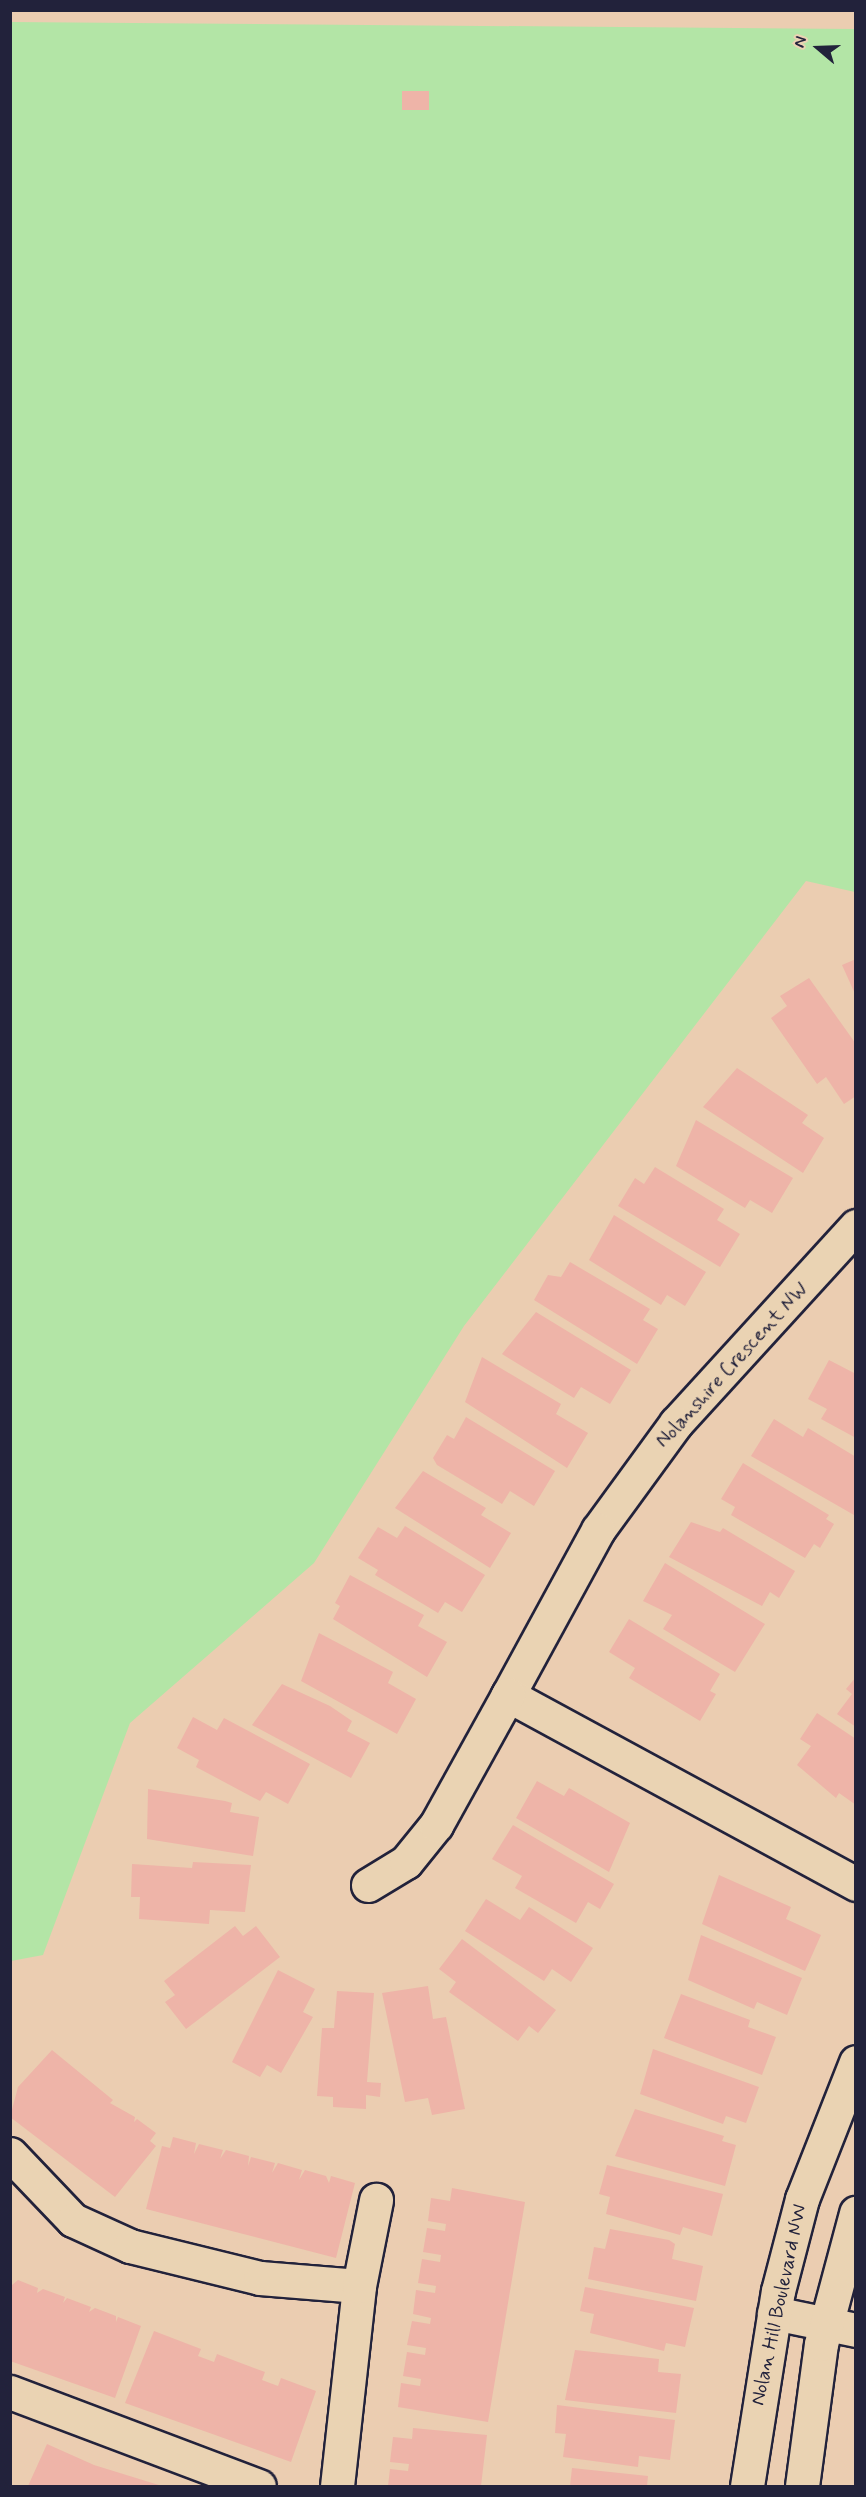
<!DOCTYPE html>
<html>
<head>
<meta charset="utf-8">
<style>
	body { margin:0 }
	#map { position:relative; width:866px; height:2497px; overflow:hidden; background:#ebcdb1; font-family:Mynerve,sans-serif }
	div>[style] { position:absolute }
	.green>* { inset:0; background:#b3e5a6 }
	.building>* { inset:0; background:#eeb4a8; transform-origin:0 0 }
	.roads { filter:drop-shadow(2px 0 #22223b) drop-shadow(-2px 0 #22223b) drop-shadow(0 2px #22223b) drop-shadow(0 -2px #22223b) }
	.minor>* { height:33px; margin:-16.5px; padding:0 16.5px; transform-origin:16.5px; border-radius:16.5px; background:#ead3b3 }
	span { translate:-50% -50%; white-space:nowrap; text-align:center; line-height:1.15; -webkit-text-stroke:4.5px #ead3b3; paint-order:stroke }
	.street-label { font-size:20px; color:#22223b }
	.frame { position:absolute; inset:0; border:12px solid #22223b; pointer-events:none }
	.north { position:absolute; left:788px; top:18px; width:60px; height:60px; -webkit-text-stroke:4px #ead3b3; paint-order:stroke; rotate:289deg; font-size:16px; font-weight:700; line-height:24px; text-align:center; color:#22223b }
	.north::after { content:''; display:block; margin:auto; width:21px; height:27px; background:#22223b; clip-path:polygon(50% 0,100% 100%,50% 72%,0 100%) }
</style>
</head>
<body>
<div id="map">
	<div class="green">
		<div style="clip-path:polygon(11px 22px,855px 29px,855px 892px,806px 881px,464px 1326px,314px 1563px,130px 1723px,43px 1955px,11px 1961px)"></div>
	</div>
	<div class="building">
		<div style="left:402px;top:91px;width:27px;height:19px"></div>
		<div style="clip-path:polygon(856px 959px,856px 996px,842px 965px)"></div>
		<div style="clip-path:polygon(809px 978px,856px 1044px,856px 1096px,844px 1104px,826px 1077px,817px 1084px,771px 1018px,787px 1006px,780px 996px)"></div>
		<div style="clip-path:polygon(737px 1068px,808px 1115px,802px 1123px,824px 1138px,803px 1173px,703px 1107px)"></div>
		<div style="clip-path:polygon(696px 1120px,793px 1178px,772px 1213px,750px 1200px,745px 1208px,676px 1166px)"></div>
		<div style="clip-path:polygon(655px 1167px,724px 1209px,717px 1220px,740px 1234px,720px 1267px,618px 1206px,635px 1178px,644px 1184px)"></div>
		<div style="clip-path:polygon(614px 1215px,706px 1272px,685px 1306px,667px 1295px,661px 1305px,589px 1260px)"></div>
		<div style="clip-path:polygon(570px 1262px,650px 1309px,643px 1320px,658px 1329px,637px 1364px,534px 1300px,548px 1275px,561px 1277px)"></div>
		<div style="clip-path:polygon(536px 1312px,631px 1370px,610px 1404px,581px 1387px,574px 1398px,502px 1354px)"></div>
		<div style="clip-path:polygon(482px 1357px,561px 1404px,556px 1414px,588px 1433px,567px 1468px,465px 1402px)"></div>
		<div style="clip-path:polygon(829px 1360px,856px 1374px,856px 1438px,821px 1419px,827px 1409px,808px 1399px)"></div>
		<div style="clip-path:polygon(466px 1417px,555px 1471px,534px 1506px,510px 1491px,502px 1504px,437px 1465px,433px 1458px,447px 1435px,454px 1439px)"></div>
		<div style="clip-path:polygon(774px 1419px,803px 1437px,808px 1428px,856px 1457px,854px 1515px,751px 1456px)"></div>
		<div style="clip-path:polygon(743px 1463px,829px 1515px,826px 1519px,834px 1524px,820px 1548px,814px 1544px,805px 1558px,731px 1515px,735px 1507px,721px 1499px)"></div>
		<div style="clip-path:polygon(423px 1471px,486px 1508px,481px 1515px,511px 1533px,490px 1568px,395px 1508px)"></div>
		<div style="clip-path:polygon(691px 1522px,720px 1532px,723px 1528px,795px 1571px,779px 1598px,770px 1592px,762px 1606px,669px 1557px)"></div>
		<div style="clip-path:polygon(405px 1526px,485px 1575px,462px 1612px,445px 1602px,438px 1613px,375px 1575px,378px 1570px,358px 1558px,378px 1527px,397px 1538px)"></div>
		<div style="clip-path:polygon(665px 1563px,765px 1624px,735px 1672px,663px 1629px,672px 1615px,643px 1601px)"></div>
		<div style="clip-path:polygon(350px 1575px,424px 1615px,418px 1626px,447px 1642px,427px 1677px,333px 1619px,340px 1606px,335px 1603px)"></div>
		<div style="clip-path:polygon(629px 1619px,720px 1674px,710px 1691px,716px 1694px,700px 1721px,629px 1678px,635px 1668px,609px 1652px)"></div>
		<div style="clip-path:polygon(319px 1633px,393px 1672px,388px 1683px,416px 1699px,397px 1734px,301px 1681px)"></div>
		<div style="clip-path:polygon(856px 1677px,856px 1727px,837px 1714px,852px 1694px,846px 1689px)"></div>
		<div style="clip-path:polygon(282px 1684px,330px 1706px,352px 1721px,347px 1731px,370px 1743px,351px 1778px,252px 1725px)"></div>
		<div style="clip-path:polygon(817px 1713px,856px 1739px,856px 1805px,839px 1793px,836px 1798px,797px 1765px,811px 1746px,800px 1739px)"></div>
		<div style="clip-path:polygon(193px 1717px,217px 1730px,224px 1718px,310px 1764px,288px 1804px,266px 1792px,260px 1801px,196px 1767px,199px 1760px,177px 1748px)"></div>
		<div style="clip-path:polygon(537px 1781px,564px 1796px,569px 1788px,630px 1823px,609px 1872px,516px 1818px)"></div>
		<div style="clip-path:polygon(148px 1789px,225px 1801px,232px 1803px,230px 1812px,259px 1817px,253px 1856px,147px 1839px)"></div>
		<div style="clip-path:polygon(513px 1825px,614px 1884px,600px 1909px,588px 1902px,576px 1923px,515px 1888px,522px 1876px,492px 1859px)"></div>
		<div style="clip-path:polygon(193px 1862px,251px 1865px,245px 1912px,210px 1910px,209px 1924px,139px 1919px,140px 1897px,131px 1897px,132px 1864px,192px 1868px)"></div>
		<div style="clip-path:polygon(719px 1875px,791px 1907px,786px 1919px,821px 1935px,805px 1971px,702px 1924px)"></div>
		<div style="clip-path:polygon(486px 1899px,520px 1920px,529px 1907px,593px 1948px,571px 1982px,552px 1969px,544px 1981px,465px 1931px)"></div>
		<div style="clip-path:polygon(235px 1926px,243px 1936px,256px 1926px,280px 1957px,186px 2029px,165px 2002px,175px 1995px,164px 1981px)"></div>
		<div style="clip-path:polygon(701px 1935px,802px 1978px,787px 2015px,757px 2002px,754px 2009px,688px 1980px)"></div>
		<div style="clip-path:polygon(462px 1939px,556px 2010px,538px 2033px,529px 2026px,518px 2041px,449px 1992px,456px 1982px,439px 1969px)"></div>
		<div style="clip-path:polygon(278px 1970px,315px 1989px,303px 2012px,313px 2017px,281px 2073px,267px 2065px,260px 2077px,232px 2062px)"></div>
		<div style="clip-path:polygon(428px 1986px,433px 2019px,446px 2017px,465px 2109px,432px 2115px,428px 2098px,405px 2102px,382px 1993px)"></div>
		<div style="clip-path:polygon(337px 1991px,374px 1993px,367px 2082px,381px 2083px,380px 2097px,366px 2095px,366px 2109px,333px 2107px,333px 2097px,317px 2096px,322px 2028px,334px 2028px)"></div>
		<div style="clip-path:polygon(681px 1994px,750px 2020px,748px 2027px,776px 2037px,762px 2075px,664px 2038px)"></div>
		<div style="clip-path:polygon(653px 2049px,759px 2087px,746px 2123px,726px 2116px,723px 2124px,640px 2094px)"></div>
		<div style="clip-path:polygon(52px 2050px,113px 2100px,110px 2103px,135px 2117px,134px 2122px,137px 2119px,156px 2133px,150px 2141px,156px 2146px,115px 2197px,10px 2117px,18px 2087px)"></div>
		<div style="clip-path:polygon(635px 2109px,724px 2136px,722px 2141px,736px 2145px,725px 2186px,615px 2156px)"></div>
		<div style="clip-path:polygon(173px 2137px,196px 2143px,194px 2154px,199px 2144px,223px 2150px,220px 2159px,226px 2150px,249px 2156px,248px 2166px,251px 2157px,275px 2163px,272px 2173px,278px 2163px,302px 2170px,299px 2180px,305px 2170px,326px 2176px,329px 2183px,331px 2176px,355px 2183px,336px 2258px,146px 2209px,162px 2146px,170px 2148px)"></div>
		<div style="clip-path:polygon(607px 2165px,723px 2194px,712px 2236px,683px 2227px,680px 2235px,606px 2214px,610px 2197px,599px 2194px)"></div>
		<div style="clip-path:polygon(452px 2188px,525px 2202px,488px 2422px,398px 2407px,401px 2383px,420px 2386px,421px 2379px,403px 2376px,407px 2352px,425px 2355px,426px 2348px,407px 2345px,412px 2321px,430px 2324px,431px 2318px,413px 2314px,416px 2290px,435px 2293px,436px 2286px,418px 2283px,422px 2259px,440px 2262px,441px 2255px,423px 2252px,427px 2228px,445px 2231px,446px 2224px,428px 2221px,431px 2198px,450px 2201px)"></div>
		<div style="clip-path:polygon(610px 2229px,669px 2240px,675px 2244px,672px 2259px,703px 2266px,696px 2301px,588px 2279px,594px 2247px,605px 2249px)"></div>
		<div style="clip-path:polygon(10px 2277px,12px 2285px,18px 2280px,38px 2288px,37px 2293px,43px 2289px,65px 2297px,63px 2303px,67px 2298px,91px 2307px,89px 2312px,95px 2308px,116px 2316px,116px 2322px,118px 2317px,141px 2326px,115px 2398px,10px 2361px)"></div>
		<div style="clip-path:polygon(585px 2287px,694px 2308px,685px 2347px,666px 2343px,664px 2351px,590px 2333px,594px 2314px,580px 2311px)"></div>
		<div style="clip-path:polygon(154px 2331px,201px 2349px,198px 2356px,214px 2362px,217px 2354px,265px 2372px,262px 2380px,278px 2386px,281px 2378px,316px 2391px,291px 2462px,125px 2403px)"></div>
		<div style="clip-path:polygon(575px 2350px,659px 2359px,658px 2372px,681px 2374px,676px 2413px,565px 2400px)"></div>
		<div style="clip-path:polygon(557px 2405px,675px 2420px,670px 2460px,639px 2456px,638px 2467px,563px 2457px,566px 2434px,555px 2433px)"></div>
		<div style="clip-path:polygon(413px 2428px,487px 2435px,481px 2486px,388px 2486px,390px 2469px,408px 2471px,409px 2464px,390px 2462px,393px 2437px,412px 2439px)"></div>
		<div style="clip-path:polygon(47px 2444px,94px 2465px,162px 2486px,28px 2486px)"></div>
		<div style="clip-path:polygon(572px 2468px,648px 2476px,647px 2486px,570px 2486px)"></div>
	</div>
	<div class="roads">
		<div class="minor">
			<div style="left:856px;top:1226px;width:267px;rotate:132.4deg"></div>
			<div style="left:676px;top:1423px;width:132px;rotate:126.1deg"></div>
			<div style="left:598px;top:1530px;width:188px;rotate:118.6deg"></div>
			<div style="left:508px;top:1695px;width:396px;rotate:28.5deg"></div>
			<div style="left:368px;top:1885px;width:44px;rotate:-31.2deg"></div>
			<div style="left:406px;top:1862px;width:48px;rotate:-51deg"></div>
			<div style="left:436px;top:1825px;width:149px;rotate:-61deg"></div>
			<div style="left:10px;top:2154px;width:91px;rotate:46.3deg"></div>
			<div style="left:73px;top:2220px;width:63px;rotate:24.5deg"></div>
			<div style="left:130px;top:2246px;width:134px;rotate:13.8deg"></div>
			<div style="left:260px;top:2278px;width:99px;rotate:4.6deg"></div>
			<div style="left:774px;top:2313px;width:84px;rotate:11.7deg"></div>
			<div style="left:10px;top:2392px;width:266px;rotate:20.7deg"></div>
			<div style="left:337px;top:2486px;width:201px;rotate:-83.7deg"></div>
			<div style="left:359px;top:2286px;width:88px;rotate:-78.8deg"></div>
			<div style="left:747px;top:2486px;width:197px;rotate:-81deg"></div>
			<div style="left:778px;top:2291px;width:95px;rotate:-75.4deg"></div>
			<div style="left:802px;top:2199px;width:147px;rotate:-68.5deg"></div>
			<div style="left:802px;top:2486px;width:143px;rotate:-82.4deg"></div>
			<div style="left:821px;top:2344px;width:136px;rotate:-75deg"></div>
		</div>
	</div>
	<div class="street-label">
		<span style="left:732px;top:1365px;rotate:-48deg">Nolanshire Crescent NW</span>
		<span style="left:779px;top:2305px;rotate:-78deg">Nolan Hill Boulevard NW</span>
	</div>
	<div class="frame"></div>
	<div class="north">N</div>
</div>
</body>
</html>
